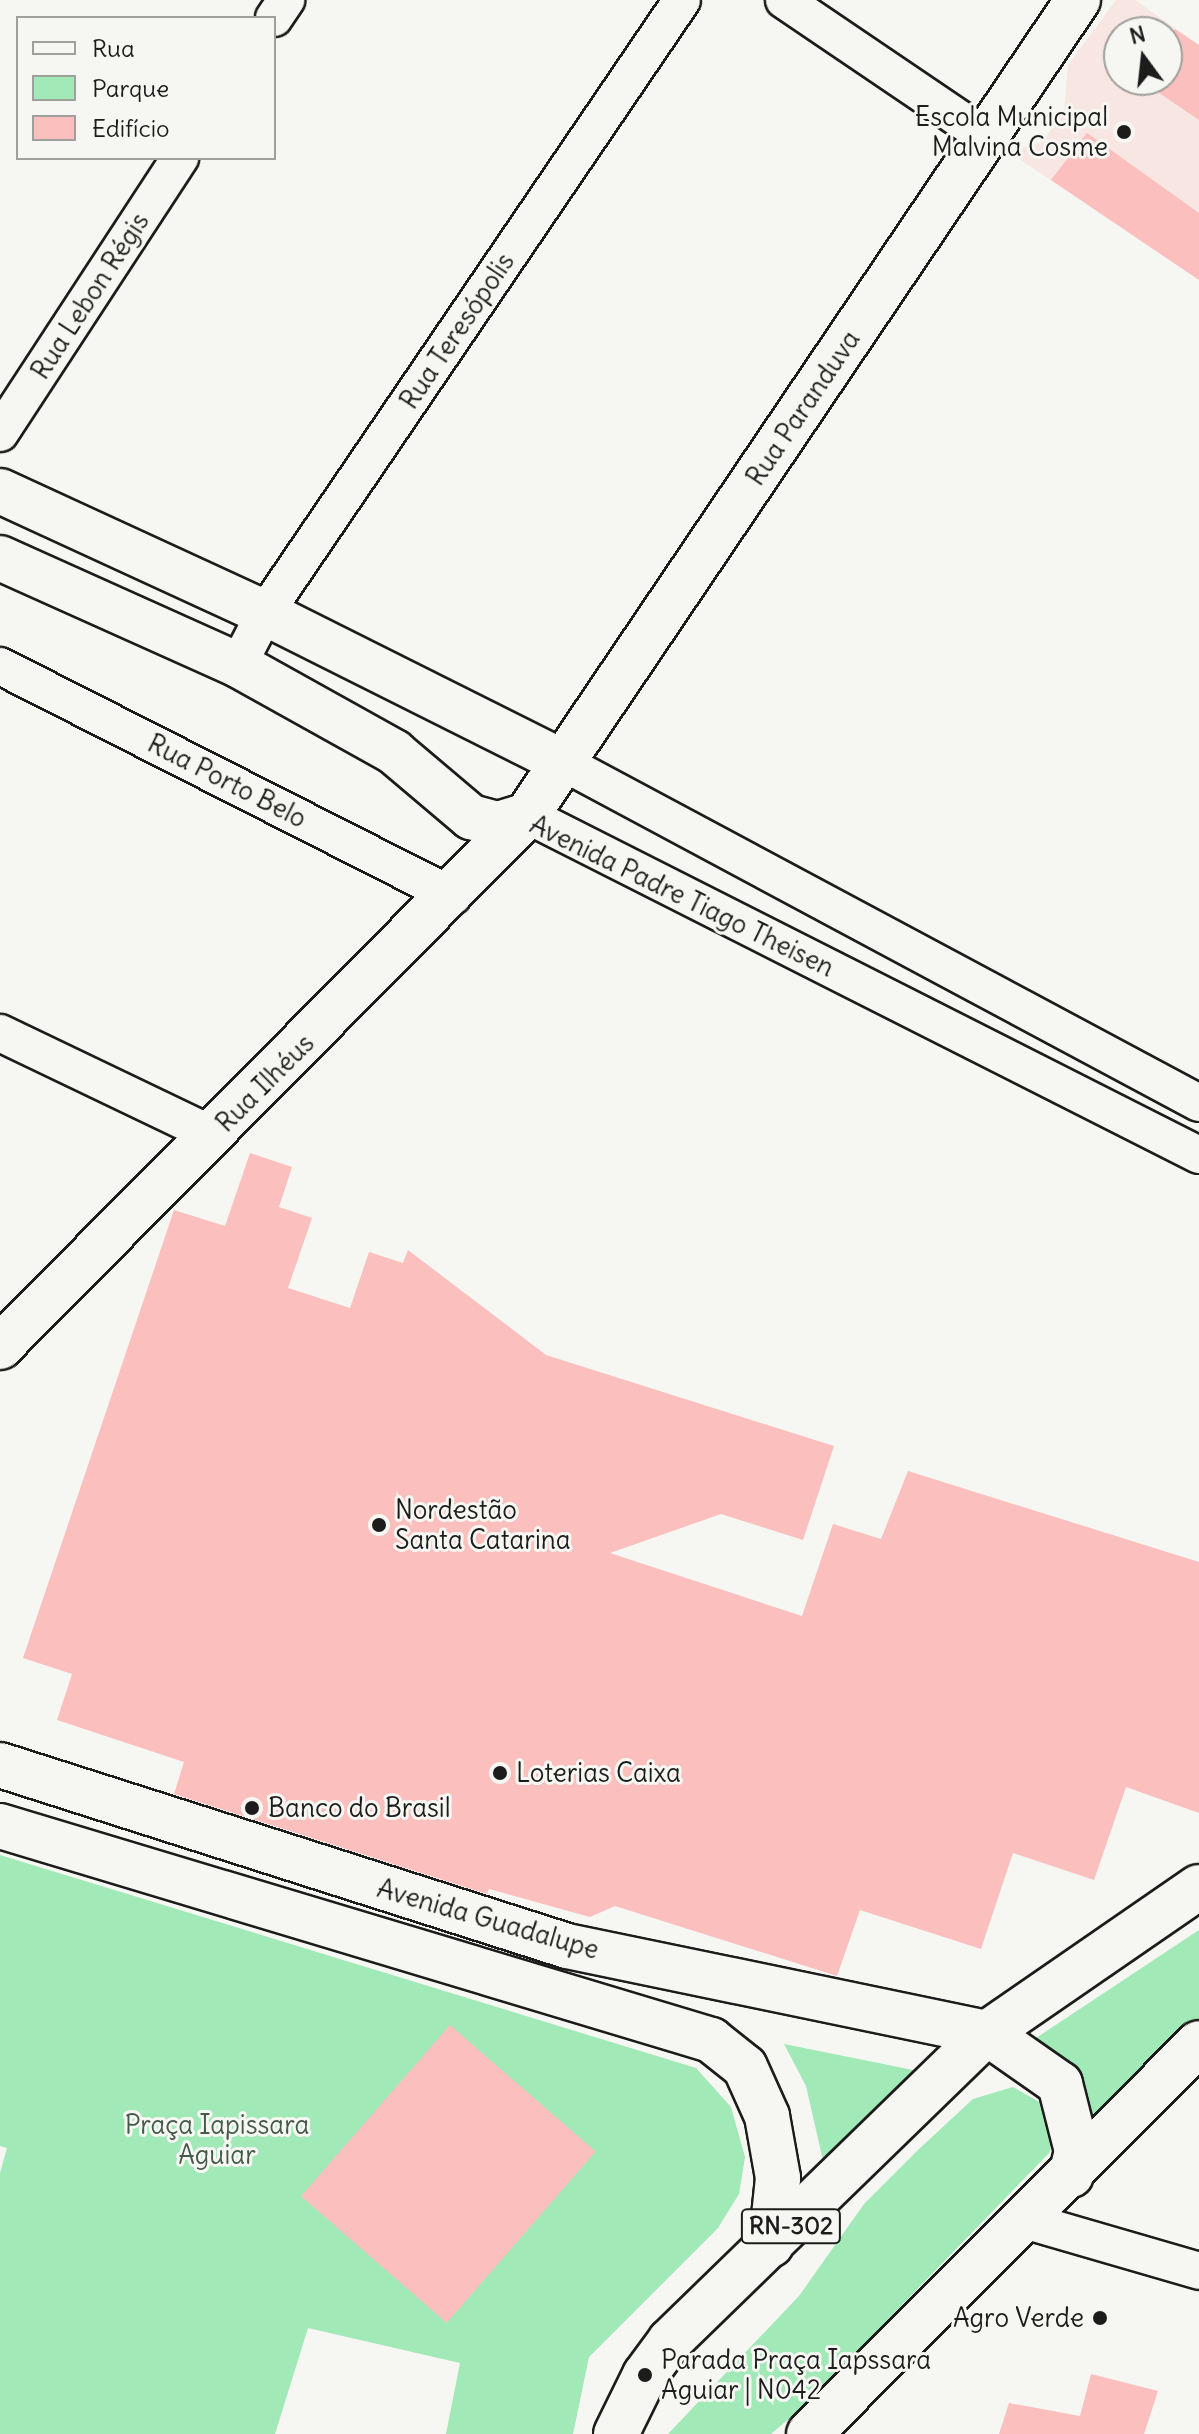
<!DOCTYPE html>
<html>
<head>
<meta charset="utf-8">
<style>
	body { margin:0 }
	#map { position:relative; width:1199px; height:2434px; overflow:hidden; background:#f6f6f2; font-family:Delius,sans-serif }
	div>[style] { position:absolute }
	.built>* { inset:0; background:#f8e6e2 }
	.green>* { inset:0; background:#a1e9b6 }
	.building>* { inset:0; background:#fbbfbd; transform-origin:0 0 }
	.roads { filter:drop-shadow(2px 0 #1c1c1c) drop-shadow(-2px 0 #1c1c1c) drop-shadow(0 2px #1c1c1c) drop-shadow(0 -2px #1c1c1c) }
	.street>* { height:36px; margin:-18px; padding:0 18px; transform-origin:18px; border-radius:18px; background:#f6f6f2 }
	.secondary>* { height:44px; margin:-22px; padding:0 22px; transform-origin:22px; border-radius:22px; background:#f6f6f2 }
	.primary>* { height:44px; margin:-22px; padding:0 22px; transform-origin:22px; border-radius:22px; background:#f6f6f2 }
	.dots>* { width:22px; height:22px; translate:-50% -50%; box-sizing:border-box; border:4px solid #f6f6f2; border-radius:50% }
	span { translate:-50% -50%; white-space:nowrap; text-align:center; line-height:1.15; -webkit-text-stroke:6px #f6f6f2; paint-order:stroke }
	.shield-label span { padding:2px 6px; background:#f6f6f2; border:2px solid; border-radius:6px; -webkit-text-stroke-width:0 }
	.shield-label { font-size:24px; color:#1c1c1c; font-weight:700 }
	.poi-label { font-size:26px; color:#1c1c1c }
	.right { translate:-100% -50%; text-align:right }
	.left { translate:0 -50%; text-align:left }
	.street-label { font-size:26px; color:#1c1c1c }
	.park-label { font-size:26px; color:#445a4a }
	.legend { position:absolute; left:16px; top:16px; width:260px; height:144px; box-sizing:border-box; background:#f6f6f2; border:2px solid #9f9f9c; margin:0; padding:10px 14px; list-style:none; font-size:24px; color:#1c1c1c }
	.legend li { display:flex; align-items:center; gap:16px; height:40px }
	.legend b { width:40px; border:2px solid #9f9f9c }
	.north { position:absolute; left:1103px; top:16px; width:80px; height:80px; box-sizing:border-box; background:#f6f6f2; border:2px solid #9f9f9c; border-radius:50%; rotate:345deg; font-size:22px; font-weight:700; line-height:32px; text-align:center; color:#1c1c1c }
	.north::after { content:''; display:block; margin:auto; width:28px; height:36px; background:#1c1c1c; clip-path:polygon(50% 0,100% 100%,50% 72%,0 100%) }
</style>
</head>
<body>
<div id="map">
	<div class="built">
		<div style="clip-path:polygon(evenodd,1116px 0,1135px 0,1199px 45px,1199px 280px,1009px 152px,1042px 142px,1064px 112px,1068px 65px,1116px 0,1119px 32px,1167px 32px,1167px 80px,1119px 80px,1119px 32px)"></div>
	</div>
	<div class="green">
		<div style="clip-path:polygon(0 1855px,696px 2068px,731px 2107px,745px 2157px,739px 2194px,718px 2228px,589px 2357px,573px 2434px,446px 2434px,460px 2363px,308px 2328px,275px 2434px,0 2434px,0 2173px,7px 2148px,0 2146px)"></div>
		<div style="clip-path:polygon(1199px 1930px,1199px 2032px,1100px 2136px,1027px 2044px)"></div>
		<div style="clip-path:polygon(784px 2044px,918px 2071px,824px 2165px,806px 2086px)"></div>
		<div style="clip-path:polygon(1013px 2087px,1043px 2104px,1053px 2128px,1050px 2152px,806px 2404px,771px 2434px,668px 2434px,799px 2296px,864px 2204px,919px 2149px,973px 2099px)"></div>
	</div>
	<div class="building">
		<div style="clip-path:polygon(1175px 29px,1199px 45px,1199px 120px,1140px 80px,1167px 80px,1167px 38px)"></div>
		<div style="clip-path:polygon(1087px 133px,1199px 213px,1199px 280px,1051px 180px)"></div>
		<div style="clip-path:polygon(250px 1153px,292px 1167px,279px 1207px,312px 1218px,288px 1288px,350px 1308px,369px 1252px,403px 1263px,408px 1250px,546px 1355px,834px 1446px,803px 1540px,721px 1514px,610px 1553px,802px 1616px,833px 1524px,881px 1539px,908px 1471px,1199px 1562px,1199px 1813px,1126px 1787px,1094px 1880px,1013px 1853px,981px 1949px,860px 1910px,837px 1976px,615px 1906px,590px 1917px,489px 1889px,487px 1894px,174px 1794px,184px 1762px,57px 1720px,72px 1674px,23px 1658px,174px 1210px,225px 1226px)"></div>
		<div style="left:450px;top:2025px;width:193px;height:227px;rotate:41deg"></div>
		<div style="clip-path:polygon(1091px 2374px,1158px 2391px,1144px 2434px,999px 2434px,1009px 2403px,1080px 2416px)"></div>
	</div>
	<div class="roads">
		<div class="street">
			<div style="left:784px;top:0;width:243px;rotate:34.1deg"></div>
			<div style="left:274px;top:18px;width:22px;rotate:-56deg"></div>
			<div style="left:0;top:433px;width:329px;rotate:-56.8deg"></div>
			<div style="left:238px;top:665px;width:59px;rotate:-62.6deg"></div>
			<div style="left:265px;top:613px;width:741px;rotate:-55.77deg"></div>
			<div style="left:0;top:666px;width:508px;rotate:26.92deg"></div>
			<div style="left:564px;top:763px;width:720px;rotate:28.17deg"></div>
			<div style="left:527px;top:815px;width:753px;rotate:26.84deg"></div>
			<div style="left:0;top:1033px;width:236px;rotate:25.6deg"></div>
			<div style="left:1024px;top:2220px;width:182px;rotate:16.2deg"></div>
		</div>
		<div class="secondary">
			<div style="left:0;top:491px;width:292px;rotate:24.7deg"></div>
			<div style="left:265px;top:613px;width:335px;rotate:26.6deg"></div>
			<div style="left:0;top:558px;width:261px;rotate:24.2deg"></div>
			<div style="left:238px;top:665px;width:179px;rotate:29.1deg"></div>
			<div style="left:394px;top:752px;width:101px;rotate:40.2deg"></div>
			<div style="left:471px;top:817px;width:28px;rotate:15deg"></div>
			<div style="left:498px;top:824px;width:30px;rotate:-17deg"></div>
			<div style="left:0;top:1347px;width:749px;rotate:-45.27deg"></div>
			<div style="left:527px;top:815px;width:984px;rotate:-55.94deg"></div>
			<div style="left:0;top:1765px;width:595px;rotate:17.7deg"></div>
			<div style="left:567px;top:1946px;width:429px;rotate:11.7deg"></div>
			<div style="left:0;top:1826px;width:743px;rotate:16.75deg"></div>
			<div style="left:711px;top:2040px;width:43px;rotate:38.5deg"></div>
			<div style="left:745px;top:2067px;width:54px;rotate:65.8deg"></div>
			<div style="left:767px;top:2116px;width:63px;rotate:79.9deg"></div>
			<div style="left:778px;top:2178px;width:67px;rotate:96deg"></div>
		</div>
		<div class="primary">
			<div style="left:987px;top:2033px;width:89px;rotate:34.9deg"></div>
			<div style="left:1060px;top:2084px;width:69px;rotate:75.8deg"></div>
			<div style="left:1077px;top:2151px;width:25px;rotate:104deg"></div>
			<div style="left:616px;top:2434px;width:66px;rotate:-63.8deg"></div>
			<div style="left:645px;top:2375px;width:42px;rotate:-53.7deg"></div>
			<div style="left:670px;top:2341px;width:442px;rotate:-44.2deg"></div>
			<div style="left:987px;top:2033px;width:257px;rotate:-34.6deg"></div>
			<div style="left:809px;top:2434px;width:552px;rotate:-45.07deg"></div>
		</div>
	</div>
	<div class="dots">
		<div style="left:1124px;top:132px;background:#1c1c1c"></div>
		<div style="left:379px;top:1525px;background:#1c1c1c"></div>
		<div style="left:500px;top:1773px;background:#1c1c1c"></div>
		<div style="left:252px;top:1808px;background:#1c1c1c"></div>
		<div style="left:1100px;top:2318px;background:#1c1c1c"></div>
		<div style="left:645px;top:2375px;background:#1c1c1c"></div>
	</div>
	<div class="shield-label">
		<span style="left:791px;top:2226px">RN-302</span>
	</div>
	<div class="poi-label">
		<span class="right" style="left:1108px;top:132px">Escola Municipal<br>Malvina Cosme</span>
		<span class="left" style="left:395px;top:1525px">Nordestão<br>Santa Catarina</span>
		<span class="left" style="left:516px;top:1773px">Loterias Caixa</span>
		<span class="left" style="left:268px;top:1808px">Banco do Brasil</span>
		<span class="right" style="left:1084px;top:2318px">Agro Verde</span>
		<span class="left" style="left:661px;top:2375px">Parada Praça Iapssara<br>Aguiar | N042</span>
	</div>
	<div class="street-label">
		<span style="left:90px;top:296px;rotate:-57deg">Rua Lebon Régis</span>
		<span style="left:457px;top:331px;rotate:-56deg">Rua Teresópolis</span>
		<span style="left:803px;top:408px;rotate:-56deg">Rua Paranduva</span>
		<span style="left:227px;top:781px;rotate:27deg">Rua Porto Belo</span>
		<span style="left:682px;top:896px;rotate:26deg">Avenida Padre Tiago Theisen</span>
		<span style="left:265px;top:1083px;rotate:-45deg">Rua Ilhéus</span>
		<span style="left:488px;top:1919px;rotate:16deg">Avenida Guadalupe</span>
	</div>
	<div class="park-label">
		<span style="left:217px;top:2140px">Praça Iapissara<br>Aguiar</span>
	</div>
	<ul class="legend">
	<li><b style="height:10px;background:#f6f6f2"></b>Rua</li>
	<li><b style="height:22px;background:#a1e9b6"></b>Parque</li>
	<li><b style="height:22px;background:#fbbfbd"></b>Edifício</li>
	</ul>
	<div class="north">N</div>
</div>
</body>
</html>
